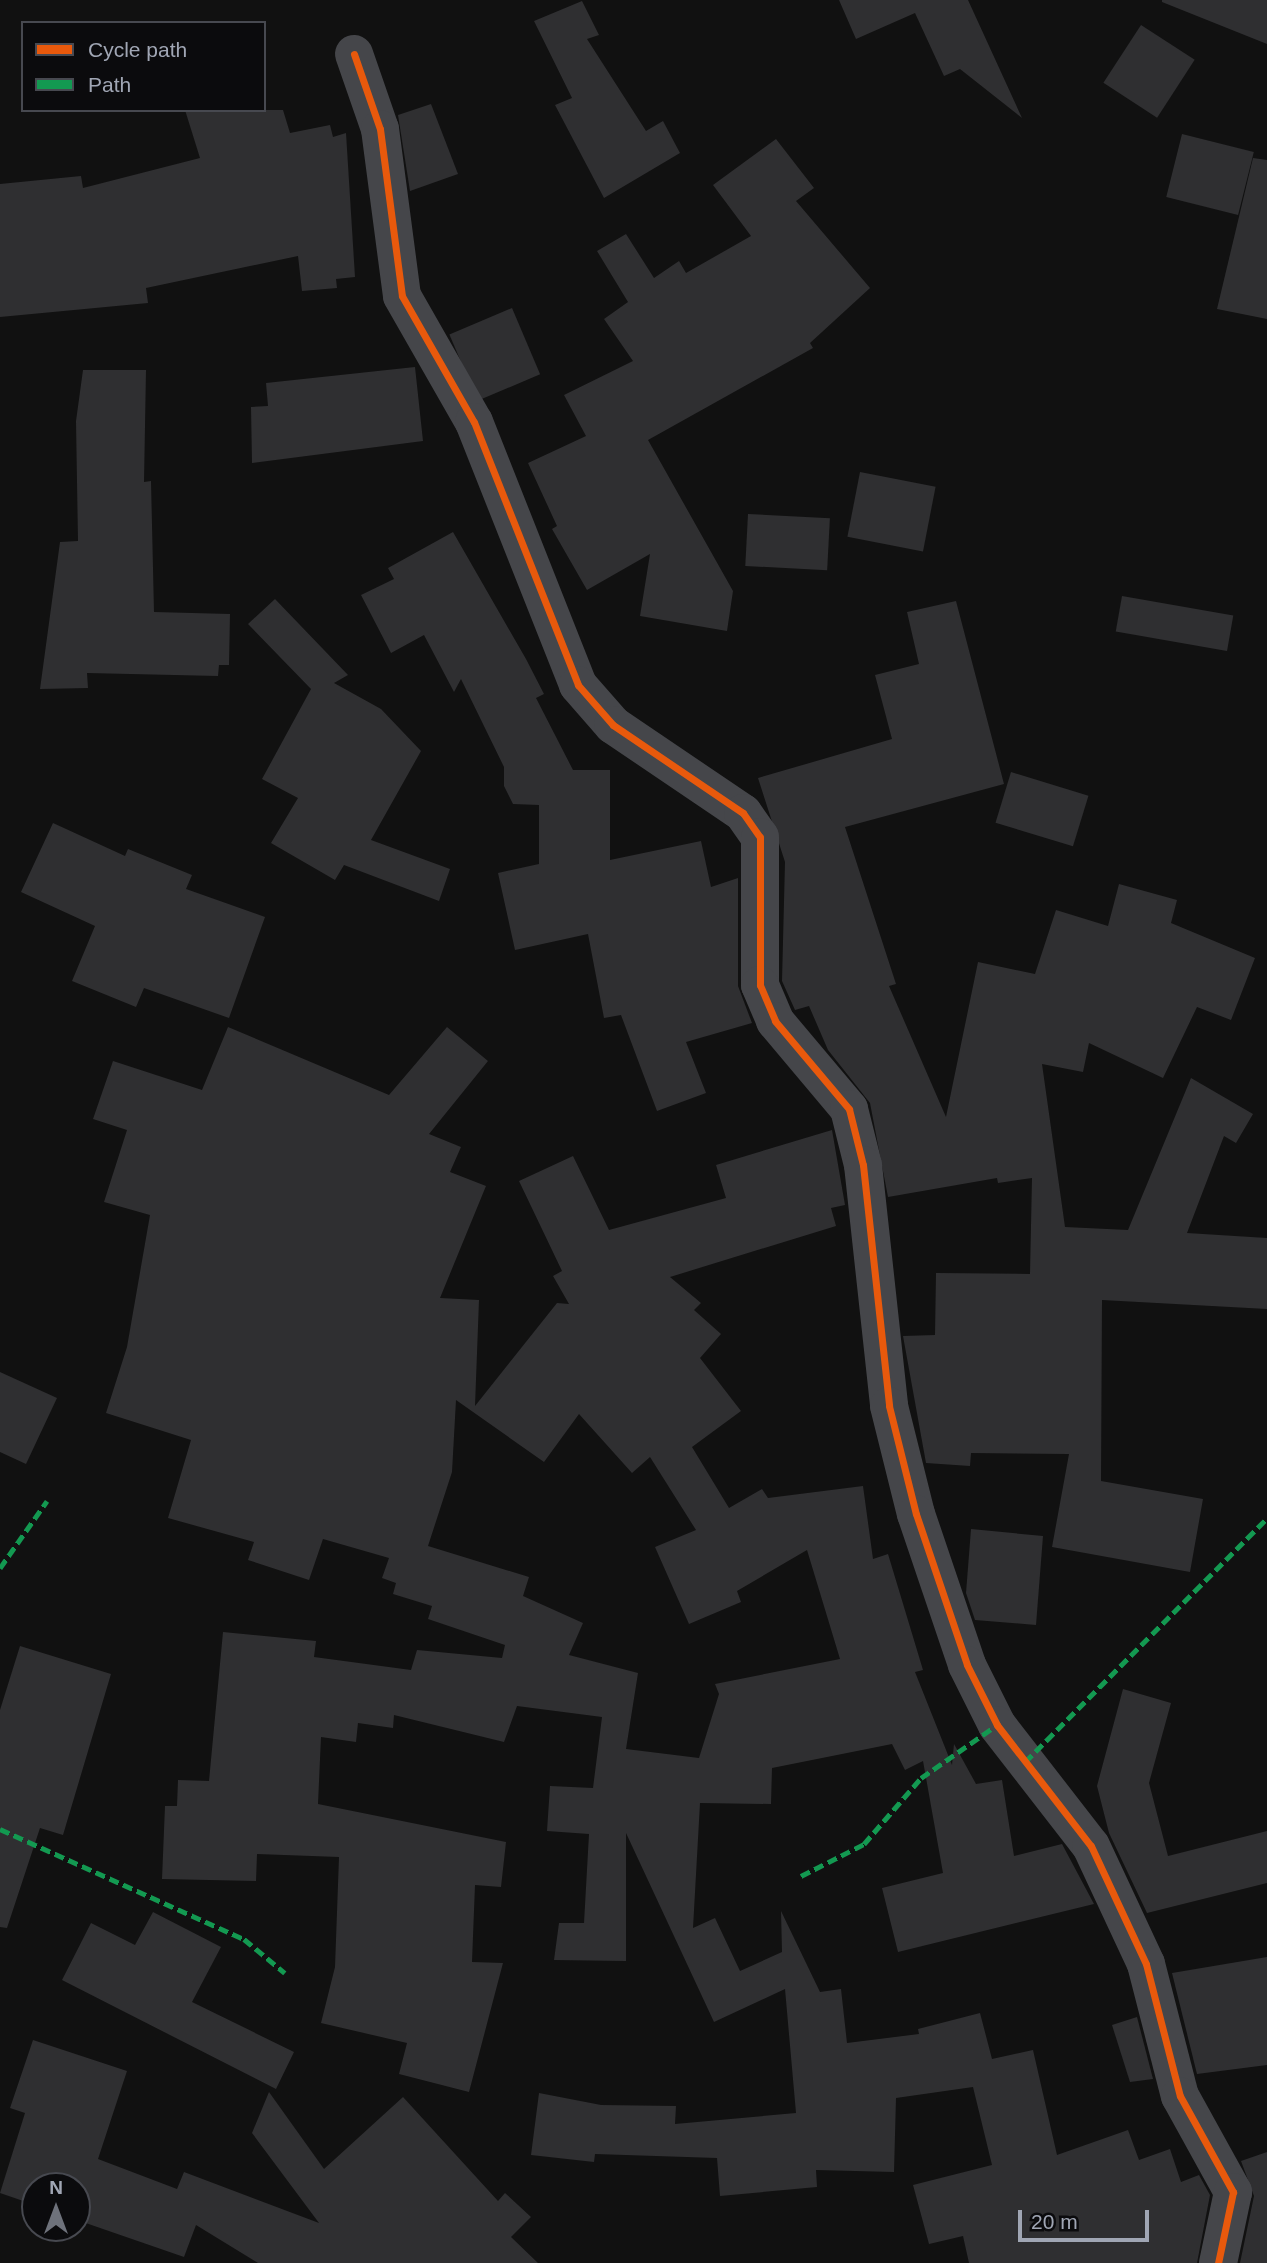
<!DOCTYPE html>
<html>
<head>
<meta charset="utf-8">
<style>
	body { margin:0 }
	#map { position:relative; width:1267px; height:2263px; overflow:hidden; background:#111; font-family:Arial,sans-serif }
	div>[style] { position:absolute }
	.building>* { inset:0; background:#2f2f31; transform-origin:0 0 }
	.minor>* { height:38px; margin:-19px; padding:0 19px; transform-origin:19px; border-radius:19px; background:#45464a }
	.quiet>* { height:5px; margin-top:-2.5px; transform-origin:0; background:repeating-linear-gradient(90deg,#139951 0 10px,transparent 0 15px) }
	.cycleway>* { height:7px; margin:-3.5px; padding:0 3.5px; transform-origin:3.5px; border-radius:3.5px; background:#e8590c }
	span { translate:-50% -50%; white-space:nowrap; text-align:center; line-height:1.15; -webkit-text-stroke:6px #0b0b0d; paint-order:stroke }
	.legend { position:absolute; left:21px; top:21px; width:245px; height:91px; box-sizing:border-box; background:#0b0b0d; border:2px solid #474950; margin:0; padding:9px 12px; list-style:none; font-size:21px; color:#a0a6b4 }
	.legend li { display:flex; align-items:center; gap:14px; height:35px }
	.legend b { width:35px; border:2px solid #474950 }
	.north { position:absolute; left:21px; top:2172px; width:70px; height:70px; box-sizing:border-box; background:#0b0b0d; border:2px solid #474950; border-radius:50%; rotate:0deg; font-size:19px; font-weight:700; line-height:28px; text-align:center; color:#a0a6b4 }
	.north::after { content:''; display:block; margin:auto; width:24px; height:32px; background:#6e727b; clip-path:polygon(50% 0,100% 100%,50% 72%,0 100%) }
	.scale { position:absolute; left:1018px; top:2210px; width:131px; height:32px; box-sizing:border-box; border:4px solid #a0a6b4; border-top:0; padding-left:9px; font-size:21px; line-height:24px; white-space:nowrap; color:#a0a6b4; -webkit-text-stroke:5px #0b0b0d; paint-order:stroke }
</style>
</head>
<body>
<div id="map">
	<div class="building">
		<div style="clip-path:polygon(839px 0,968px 0,1022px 118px,960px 69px,944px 76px,915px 13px,856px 39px)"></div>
		<div style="clip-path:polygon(1162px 0,1267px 0,1267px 44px,1162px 2px)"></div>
		<div style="clip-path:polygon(582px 1px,599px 35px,587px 39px,646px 131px,663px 121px,680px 153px,604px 198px,555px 105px,572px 98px,534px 21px)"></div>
		<div style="left:1141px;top:25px;width:64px;height:69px;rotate:33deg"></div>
		<div style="clip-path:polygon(431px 104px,458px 174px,410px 191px,398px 115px)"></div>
		<div style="clip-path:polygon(185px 110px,283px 110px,290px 133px,330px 125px,333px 137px,346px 133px,355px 277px,336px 279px,337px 288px,302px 291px,298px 256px,146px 288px,148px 303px,0 317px,0 184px,81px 176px,83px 188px,200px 158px)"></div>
		<div style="left:1182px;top:134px;width:74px;height:65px;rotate:14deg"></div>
		<div style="clip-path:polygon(776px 139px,814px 188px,796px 201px,870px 288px,810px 343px,813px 348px,648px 440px,733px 591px,727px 631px,640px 616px,650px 554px,587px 590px,552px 529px,557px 526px,528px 463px,586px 436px,564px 395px,633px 361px,604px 319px,628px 302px,597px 251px,626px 234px,654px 278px,679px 261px,686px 273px,751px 236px,713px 185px)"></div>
		<div style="clip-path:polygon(1253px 158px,1267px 160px,1267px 319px,1217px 309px)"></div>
		<div style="left:512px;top:308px;width:72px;height:68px;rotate:67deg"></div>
		<div style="clip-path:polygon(415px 367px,423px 441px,252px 463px,251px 407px,268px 406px,266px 383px)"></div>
		<div style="clip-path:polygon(83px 370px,146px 370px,144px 482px,151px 481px,154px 612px,230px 614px,229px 665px,219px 665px,218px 676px,87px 673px,88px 688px,40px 689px,60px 542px,78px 541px,76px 421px)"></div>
		<div style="left:860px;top:472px;width:77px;height:66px;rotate:11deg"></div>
		<div style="left:748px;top:514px;width:82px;height:52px;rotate:3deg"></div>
		<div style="clip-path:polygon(453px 532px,526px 659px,544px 694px,536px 698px,573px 770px,610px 770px,610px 860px,701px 841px,711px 887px,738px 878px,738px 986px,752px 1023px,686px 1042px,706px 1093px,657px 1111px,621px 1015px,604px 1018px,588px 934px,515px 950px,498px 873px,539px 864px,539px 805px,513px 804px,504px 786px,504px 767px,461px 679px,454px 692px,424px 635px,391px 653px,361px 595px,394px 579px,388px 568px)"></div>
		<div style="left:1122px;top:596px;width:113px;height:36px;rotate:10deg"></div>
		<div style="clip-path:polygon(275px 599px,348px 675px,334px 683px,381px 709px,421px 751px,371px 840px,450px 869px,439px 901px,344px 865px,335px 880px,271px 843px,298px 798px,262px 779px,311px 689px,248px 624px)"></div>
		<div style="clip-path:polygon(956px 601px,1004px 784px,845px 827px,896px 984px,889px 986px,946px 1117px,978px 962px,1035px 974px,1056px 910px,1108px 926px,1119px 884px,1177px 900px,1171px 923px,1255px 958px,1231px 1020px,1197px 1007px,1163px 1078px,1089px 1043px,1083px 1072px,1042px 1064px,1065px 1227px,1128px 1230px,1191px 1078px,1253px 1114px,1236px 1143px,1224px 1136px,1187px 1233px,1267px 1238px,1267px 1309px,1102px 1300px,1101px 1481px,1203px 1499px,1190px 1572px,1052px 1547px,1069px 1454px,971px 1453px,970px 1466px,926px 1463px,903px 1336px,935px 1335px,936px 1273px,1030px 1274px,1032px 1178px,998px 1183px,997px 1178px,888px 1197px,870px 1103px,828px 1050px,809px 1006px,795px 1010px,782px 981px,785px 862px,758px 778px,892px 739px,875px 675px,919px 664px,907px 612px)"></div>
		<div style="left:1011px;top:772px;width:81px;height:53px;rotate:17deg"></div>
		<div style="clip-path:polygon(53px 823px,125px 856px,128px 849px,192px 875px,186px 889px,265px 917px,229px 1018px,144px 988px,136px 1007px,72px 981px,95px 926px,21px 892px)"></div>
		<div style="clip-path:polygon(evenodd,228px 1027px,389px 1095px,447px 1027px,488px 1061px,429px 1134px,461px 1147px,450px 1172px,486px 1186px,440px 1298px,479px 1300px,475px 1406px,557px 1303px,569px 1304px,553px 1276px,562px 1271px,519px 1181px,573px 1156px,609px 1230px,726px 1198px,716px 1165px,832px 1130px,845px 1205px,831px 1208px,836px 1226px,670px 1277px,701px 1303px,694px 1310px,721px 1334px,700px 1358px,741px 1411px,692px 1447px,729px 1508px,762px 1489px,768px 1498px,863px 1486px,873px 1559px,888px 1554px,923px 1670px,915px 1672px,952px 1765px,954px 1744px,976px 1784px,1002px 1780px,1014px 1856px,1062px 1844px,1094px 1904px,898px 1952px,882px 1888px,943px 1873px,923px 1761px,905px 1770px,892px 1744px,772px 1768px,771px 1804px,700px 1803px,693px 1928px,715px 1918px,740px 1971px,782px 1952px,781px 1911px,820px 1992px,841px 1989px,847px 2043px,919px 2034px,918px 2029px,980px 2013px,992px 2059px,1033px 2050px,1057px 2155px,1128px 2130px,1139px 2160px,1170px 2149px,1181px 2182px,1199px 2175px,1210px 2195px,1197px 2263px,969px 2263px,963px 2236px,929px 2244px,913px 2185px,992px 2165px,973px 2087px,896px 2098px,894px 2172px,816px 2170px,817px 2187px,720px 2196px,717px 2158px,595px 2154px,594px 2162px,531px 2155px,539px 2093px,601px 2105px,676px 2106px,675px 2124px,796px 2113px,785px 1989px,714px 2022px,626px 1833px,626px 1961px,554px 1960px,559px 1923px,584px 1923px,589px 1834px,547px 1831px,550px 1786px,593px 1788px,602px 1717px,517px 1706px,504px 1742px,394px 1715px,393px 1728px,358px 1723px,356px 1742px,321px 1737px,318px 1804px,506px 1842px,501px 1887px,475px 1885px,472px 1962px,503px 1963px,469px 2092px,399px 2074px,407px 2043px,321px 2023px,335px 1967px,339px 1857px,257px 1854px,256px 1881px,162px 1879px,165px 1806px,177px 1806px,178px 1780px,209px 1781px,223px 1632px,316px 1641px,314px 1657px,411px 1670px,417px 1650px,502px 1658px,505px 1645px,428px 1619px,432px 1606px,393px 1594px,396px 1583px,382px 1578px,389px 1558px,323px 1539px,309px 1580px,248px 1560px,254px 1542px,168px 1518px,191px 1440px,106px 1413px,127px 1347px,150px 1215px,104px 1202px,127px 1130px,93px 1119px,113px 1061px,202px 1090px,228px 1027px,456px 1400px,544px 1462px,579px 1414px,632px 1473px,650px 1457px,696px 1530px,655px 1547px,689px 1624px,741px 1602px,737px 1591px,807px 1550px,840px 1659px,715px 1684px,719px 1694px,699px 1758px,626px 1749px,638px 1673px,569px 1655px,583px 1623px,523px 1596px,529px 1577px,428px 1546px,452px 1472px,456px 1400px)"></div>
		<div style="clip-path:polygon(0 1372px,57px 1398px,26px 1464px,0 1452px)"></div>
		<div style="clip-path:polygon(971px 1529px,1043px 1536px,1036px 1625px,975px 1620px,966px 1593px)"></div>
		<div style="clip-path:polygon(20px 1646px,111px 1674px,63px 1835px,40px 1828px,7px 1928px,0 1927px,0 1710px)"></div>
		<div style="clip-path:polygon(1123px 1689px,1171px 1703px,1149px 1783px,1168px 1856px,1267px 1831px,1267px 1883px,1147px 1913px,1109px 1833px,1097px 1786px)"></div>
		<div style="clip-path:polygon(153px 1912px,221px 1947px,192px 2002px,294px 2052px,276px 2089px,62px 1980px,91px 1923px,135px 1945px)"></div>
		<div style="clip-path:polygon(1267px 1957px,1267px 2065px,1197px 2074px,1172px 1973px)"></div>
		<div style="clip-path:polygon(1137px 2017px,1153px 2079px,1130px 2082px,1112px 2025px)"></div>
		<div style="clip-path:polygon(33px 2040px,127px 2071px,98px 2159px,177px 2189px,184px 2172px,319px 2223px,252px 2133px,269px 2092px,324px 2169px,403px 2097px,498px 2201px,505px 2193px,531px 2217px,511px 2237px,538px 2263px,258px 2263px,196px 2225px,184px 2257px,77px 2220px,77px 2186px,35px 2186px,35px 2205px,0 2193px,25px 2113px,10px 2108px)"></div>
		<div style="clip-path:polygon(1267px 2152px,1267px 2263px,1240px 2263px,1254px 2196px,1241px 2161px)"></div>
	</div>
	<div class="minor">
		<div style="left:354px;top:54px;width:79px;rotate:70.9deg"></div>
		<div style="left:380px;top:129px;width:168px;rotate:82.5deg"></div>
		<div style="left:402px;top:296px;width:145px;rotate:60.3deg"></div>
		<div style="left:474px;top:422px;width:283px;rotate:68.4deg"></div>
		<div style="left:578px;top:685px;width:53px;rotate:48.8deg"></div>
		<div style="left:613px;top:725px;width:157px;rotate:34.1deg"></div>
		<div style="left:743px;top:813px;width:29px;rotate:55deg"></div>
		<div style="left:760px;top:837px;width:148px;rotate:90deg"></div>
		<div style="left:760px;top:985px;width:39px;rotate:67deg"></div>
		<div style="left:775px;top:1021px;width:115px;rotate:49.9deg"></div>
		<div style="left:849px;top:1109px;width:58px;rotate:76deg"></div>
		<div style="left:863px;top:1165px;width:242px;rotate:83.8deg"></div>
		<div style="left:889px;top:1406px;width:111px;rotate:76deg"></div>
		<div style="left:916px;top:1514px;width:159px;rotate:71.3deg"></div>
		<div style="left:967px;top:1665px;width:67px;rotate:63.4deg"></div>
		<div style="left:997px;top:1725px;width:153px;rotate:52.2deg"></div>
		<div style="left:1091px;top:1846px;width:130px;rotate:65deg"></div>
		<div style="left:1146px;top:1964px;width:136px;rotate:75.6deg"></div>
		<div style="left:1180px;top:2096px;width:110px;rotate:61.1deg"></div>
		<div style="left:1233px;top:2192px;width:73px;rotate:101.9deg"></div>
	</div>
	<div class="quiet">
		<div style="left:0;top:1568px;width:82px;rotate:-55deg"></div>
		<div style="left:1025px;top:1762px;width:344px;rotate:-45.2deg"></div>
		<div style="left:0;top:1829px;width:268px;rotate:24.3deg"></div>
		<div style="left:244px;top:1939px;width:53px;rotate:39.7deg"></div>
		<div style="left:801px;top:1876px;width:71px;rotate:-26.9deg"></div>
		<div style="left:864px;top:1844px;width:87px;rotate:-49.2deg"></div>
		<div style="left:921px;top:1778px;width:93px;rotate:-34.9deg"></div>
	</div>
	<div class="cycleway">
		<div style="left:354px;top:54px;width:79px;rotate:70.9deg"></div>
		<div style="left:380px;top:129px;width:168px;rotate:82.5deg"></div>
		<div style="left:402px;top:296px;width:145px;rotate:60.3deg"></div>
		<div style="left:474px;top:422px;width:283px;rotate:68.4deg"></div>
		<div style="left:578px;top:685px;width:53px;rotate:48.8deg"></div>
		<div style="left:613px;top:725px;width:157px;rotate:34.1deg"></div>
		<div style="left:743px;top:813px;width:29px;rotate:55deg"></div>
		<div style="left:760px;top:837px;width:148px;rotate:90deg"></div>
		<div style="left:760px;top:985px;width:39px;rotate:67deg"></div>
		<div style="left:775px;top:1021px;width:115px;rotate:49.9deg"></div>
		<div style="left:849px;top:1109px;width:58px;rotate:76deg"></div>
		<div style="left:863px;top:1165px;width:242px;rotate:83.8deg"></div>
		<div style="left:889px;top:1406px;width:111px;rotate:76deg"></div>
		<div style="left:916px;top:1514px;width:159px;rotate:71.3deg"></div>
		<div style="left:967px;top:1665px;width:67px;rotate:63.4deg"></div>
		<div style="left:997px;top:1725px;width:153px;rotate:52.2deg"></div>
		<div style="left:1091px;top:1846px;width:130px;rotate:65deg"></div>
		<div style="left:1146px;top:1964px;width:136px;rotate:75.6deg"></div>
		<div style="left:1180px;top:2096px;width:110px;rotate:61.1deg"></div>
		<div style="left:1233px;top:2192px;width:73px;rotate:101.9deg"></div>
	</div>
	<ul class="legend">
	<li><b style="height:9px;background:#e8590c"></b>Cycle path</li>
	<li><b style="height:9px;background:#139951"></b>Path</li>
	</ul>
	<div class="north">N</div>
	<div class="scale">20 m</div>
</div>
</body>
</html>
